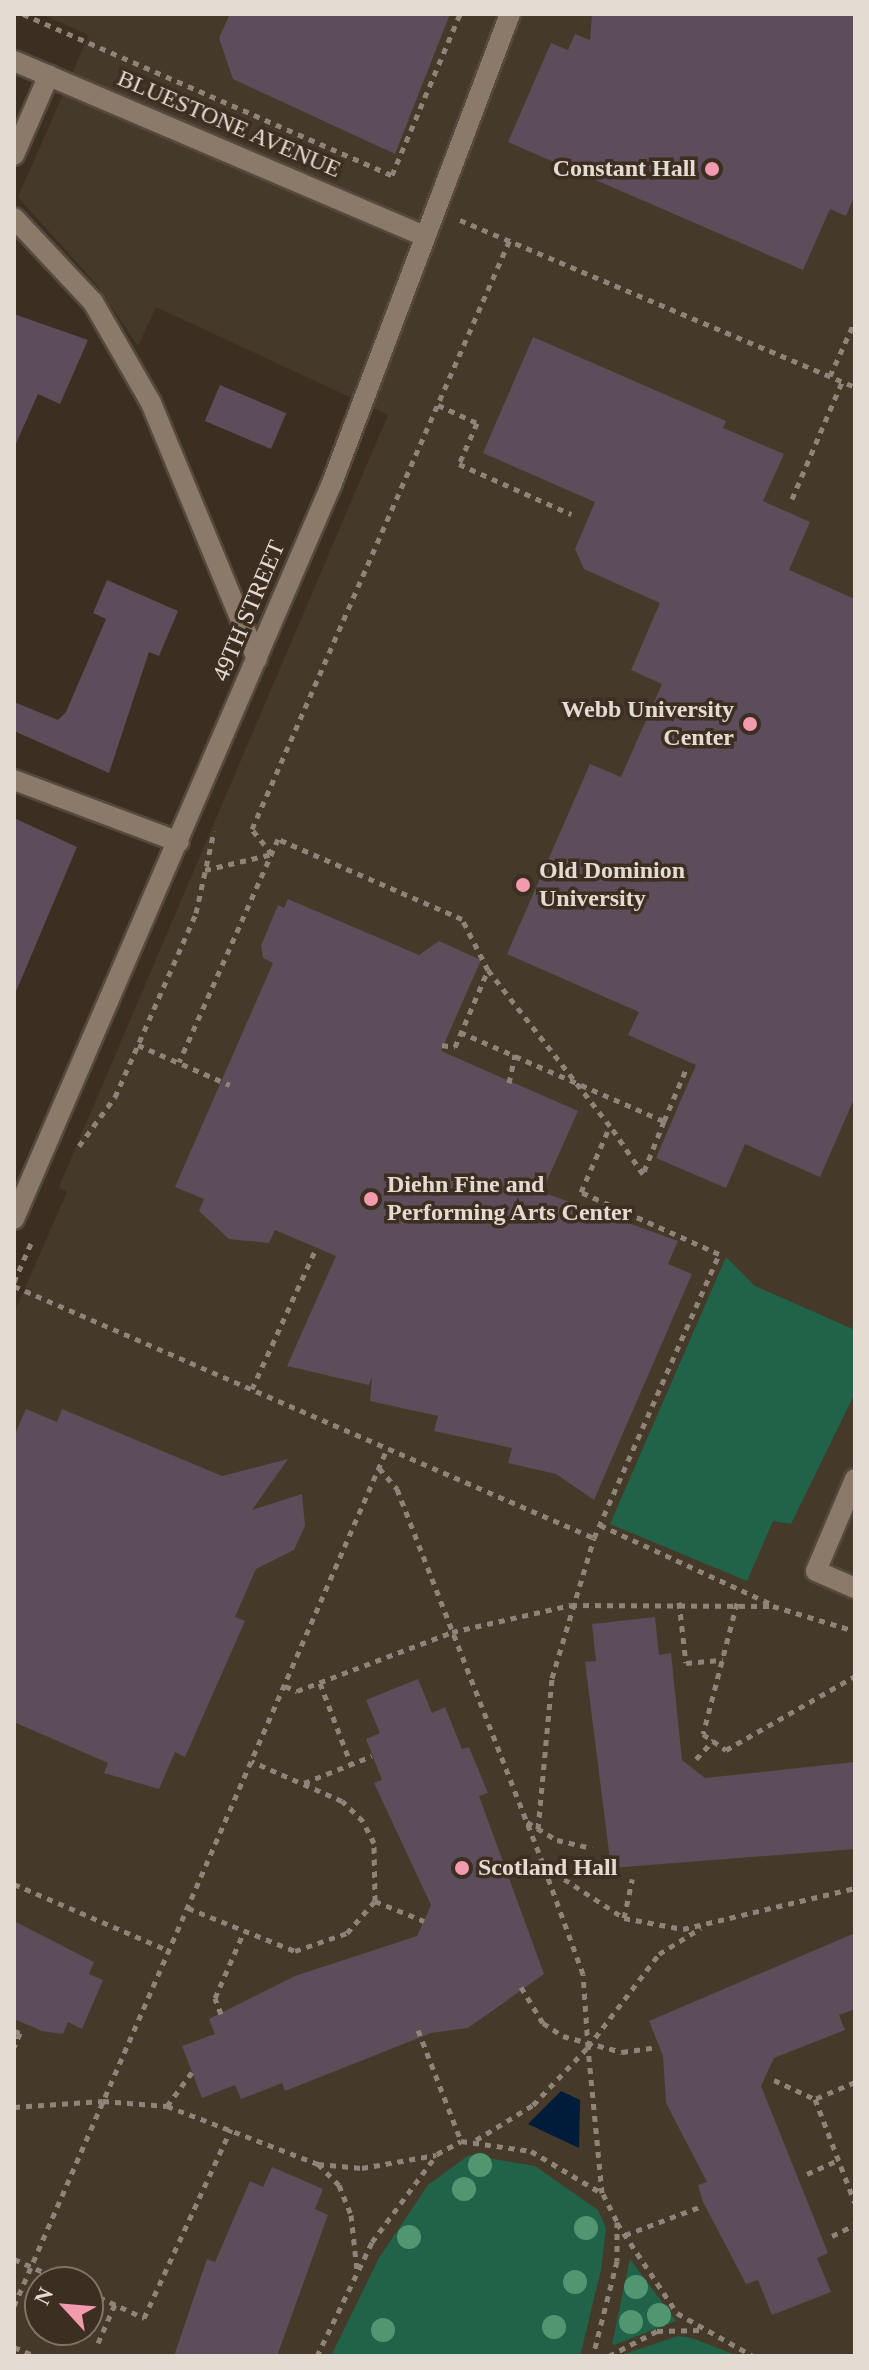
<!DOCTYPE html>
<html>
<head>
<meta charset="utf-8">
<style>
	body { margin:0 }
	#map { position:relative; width:869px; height:2370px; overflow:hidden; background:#3c2e21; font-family:"Times New Roman",serif }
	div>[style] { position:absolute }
	.education>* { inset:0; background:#453a2a }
	.green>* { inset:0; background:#206348 }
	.water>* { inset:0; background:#001c3b }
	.building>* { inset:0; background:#5d4c59; transform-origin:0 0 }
	.path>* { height:5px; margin-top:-2.5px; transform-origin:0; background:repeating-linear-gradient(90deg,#8f8479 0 6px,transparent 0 12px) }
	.roads { filter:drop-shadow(2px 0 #55493e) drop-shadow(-2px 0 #55493e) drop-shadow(0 2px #55493e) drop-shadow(0 -2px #55493e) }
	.minor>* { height:20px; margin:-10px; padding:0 10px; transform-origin:10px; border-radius:10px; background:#8b7a6a }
	.trees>* { width:24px; height:24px; margin:-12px; border-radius:50%; background:#509671 }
	.dots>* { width:22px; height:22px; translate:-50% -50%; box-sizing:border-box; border:4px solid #3c2e21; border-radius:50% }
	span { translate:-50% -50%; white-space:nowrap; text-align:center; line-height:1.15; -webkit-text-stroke:7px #3c2e21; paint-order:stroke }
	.street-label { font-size:24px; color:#e4dbd3 }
	.poi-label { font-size:24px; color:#e4dbd3; font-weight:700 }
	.right { translate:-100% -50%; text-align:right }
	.left { translate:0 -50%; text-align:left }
	.frame { position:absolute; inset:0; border:16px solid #e4dbd3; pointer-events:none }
	.north { position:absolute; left:24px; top:2266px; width:80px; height:80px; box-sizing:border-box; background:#3c2e21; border:2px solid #7f7368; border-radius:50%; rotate:296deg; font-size:22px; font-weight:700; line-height:32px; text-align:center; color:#e4dbd3 }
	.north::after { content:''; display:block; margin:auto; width:28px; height:36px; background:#f29aae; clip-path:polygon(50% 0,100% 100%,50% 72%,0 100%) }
</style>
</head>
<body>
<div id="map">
	<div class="education">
		<div style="clip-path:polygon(evenodd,41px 14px,855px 14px,855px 2356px,14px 2356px,14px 1313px,67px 1192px,59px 1187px,388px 415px,156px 307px,138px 346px,96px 284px,18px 197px,89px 35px,41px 14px,40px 2282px,88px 2282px,88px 2330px,40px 2330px,40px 2282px)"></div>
	</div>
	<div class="green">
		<div style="clip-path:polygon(726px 1257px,755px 1286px,855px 1330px,855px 1393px,791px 1524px,773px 1521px,747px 1581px,610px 1524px)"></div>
		<div style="clip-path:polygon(469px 2155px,535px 2166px,598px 2210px,606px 2228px,601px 2270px,580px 2356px,331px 2356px,379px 2258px,428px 2185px)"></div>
		<div style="clip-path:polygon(630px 2259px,676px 2321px,614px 2345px,612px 2344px)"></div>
		<div style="clip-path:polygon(678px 2336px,692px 2338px,738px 2356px,618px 2356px)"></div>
	</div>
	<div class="water">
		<div style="clip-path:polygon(561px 2091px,580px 2100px,579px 2148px,528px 2124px)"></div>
	</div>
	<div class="building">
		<div style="clip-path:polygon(230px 14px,450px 14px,395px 154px,233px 79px,219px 38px)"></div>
		<div style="clip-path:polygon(592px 14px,855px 14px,855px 195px,846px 216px,830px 209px,803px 270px,508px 142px,551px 43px,568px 50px,575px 34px,590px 40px)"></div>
		<div style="clip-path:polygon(14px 314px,88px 340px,60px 404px,38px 394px,14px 448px)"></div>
		<div style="clip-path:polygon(533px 337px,726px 421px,723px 428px,784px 454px,763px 501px,810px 522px,789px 570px,855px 599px,855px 1097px,820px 1177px,745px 1144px,726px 1188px,656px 1158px,696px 1065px,628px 1035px,639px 1012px,507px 954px,590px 764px,621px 777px,662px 684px,631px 670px,660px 603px,584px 569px,575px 549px,595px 502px,483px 453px)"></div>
		<div style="left:220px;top:385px;width:72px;height:39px;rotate:23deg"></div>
		<div style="clip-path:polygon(107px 580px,178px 611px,159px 656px,149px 652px,109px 773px,14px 731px,14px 702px,58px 720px,66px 712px,106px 619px,93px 613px)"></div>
		<div style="clip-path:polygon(14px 818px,77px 847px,15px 994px,14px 994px)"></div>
		<div style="clip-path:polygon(288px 899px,419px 955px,439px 941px,481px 960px,441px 1051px,578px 1111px,542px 1192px,678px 1241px,668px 1264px,692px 1274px,594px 1500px,556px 1474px,508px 1463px,512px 1448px,434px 1431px,438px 1416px,370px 1401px,372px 1377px,369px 1385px,287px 1366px,336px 1256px,275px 1230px,269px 1243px,229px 1239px,199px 1211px,204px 1199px,175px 1187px,273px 963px,263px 958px,261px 946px,278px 905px,284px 908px)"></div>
		<div style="clip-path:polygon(26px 1409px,57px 1422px,62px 1409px,222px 1476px,288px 1459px,252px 1510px,302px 1494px,305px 1526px,294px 1550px,256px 1569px,235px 1617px,245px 1621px,185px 1757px,175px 1752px,159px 1789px,104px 1773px,108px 1763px,14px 1722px,14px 1436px)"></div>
		<div style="clip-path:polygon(655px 1617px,659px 1655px,671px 1653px,682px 1760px,705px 1778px,854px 1762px,855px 1849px,611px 1868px,585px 1662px,596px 1661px,592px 1624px)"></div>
		<div style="clip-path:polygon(418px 1679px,432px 1713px,445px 1707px,462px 1749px,469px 1747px,488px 1793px,479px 1796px,544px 1974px,468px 2028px,431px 2033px,285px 2091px,282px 2083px,241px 2099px,235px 2085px,202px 2098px,182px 2046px,215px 2034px,209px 2019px,295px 1976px,417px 1936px,431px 1905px,374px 1783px,382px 1780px,366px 1739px,380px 1733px,366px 1700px)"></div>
		<div style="clip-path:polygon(14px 1921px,94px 1962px,89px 1974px,103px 1980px,82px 2029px,68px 2022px,63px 2034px,42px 2031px,14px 2019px)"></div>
		<div style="clip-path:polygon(855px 1933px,855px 2009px,839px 2015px,845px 2030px,774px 2058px,761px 2086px,828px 2253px,817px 2258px,831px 2292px,772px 2315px,758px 2280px,746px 2284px,703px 2202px,698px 2185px,707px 2182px,666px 2103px,663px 2056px,649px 2021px)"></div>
		<div style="clip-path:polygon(272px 2167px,323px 2189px,315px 2209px,328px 2215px,277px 2356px,174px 2356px,207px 2259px,215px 2262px,250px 2181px,263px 2187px)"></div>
	</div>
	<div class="path">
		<div style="left:23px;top:14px;width:403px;rotate:23.6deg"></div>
		<div style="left:392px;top:175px;width:175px;rotate:-67.1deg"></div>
		<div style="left:460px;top:220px;width:429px;rotate:22.9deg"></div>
		<div style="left:830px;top:376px;width:60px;rotate:-65.6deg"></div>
		<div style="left:438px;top:405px;width:43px;rotate:24.8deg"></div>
		<div style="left:477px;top:423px;width:45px;rotate:113.7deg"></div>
		<div style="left:459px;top:464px;width:123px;rotate:24.1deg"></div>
		<div style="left:792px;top:499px;width:127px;rotate:-66.9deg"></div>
		<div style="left:205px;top:870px;width:69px;rotate:-13.4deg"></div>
		<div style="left:272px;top:854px;width:32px;rotate:-129deg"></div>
		<div style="left:252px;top:829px;width:646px;rotate:-66.37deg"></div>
		<div style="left:460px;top:1032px;width:223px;rotate:23.6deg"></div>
		<div style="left:664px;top:1121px;width:57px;rotate:111.6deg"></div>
		<div style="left:643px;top:1174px;width:57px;rotate:-124.2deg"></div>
		<div style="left:138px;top:1045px;width:100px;rotate:23.5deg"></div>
		<div style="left:442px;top:1045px;width:13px;rotate:9deg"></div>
		<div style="left:455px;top:1047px;width:84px;rotate:-66.8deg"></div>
		<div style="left:509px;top:1083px;width:29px;rotate:-78deg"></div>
		<div style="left:664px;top:1121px;width:59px;rotate:-66.9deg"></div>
		<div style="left:79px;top:1146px;width:61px;rotate:-53.7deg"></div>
		<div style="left:115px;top:1097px;width:201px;rotate:-66.2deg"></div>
		<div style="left:196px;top:913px;width:84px;rotate:-77.6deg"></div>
		<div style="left:14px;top:1282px;width:45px;rotate:-66.3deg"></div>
		<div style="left:14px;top:1286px;width:632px;rotate:23.48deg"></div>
		<div style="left:594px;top:1538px;width:310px;rotate:-66.2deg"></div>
		<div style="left:719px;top:1254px;width:151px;rotate:-155.8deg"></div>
		<div style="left:581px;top:1192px;width:72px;rotate:-66.3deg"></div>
		<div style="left:610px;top:1126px;width:198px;rotate:-128deg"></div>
		<div style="left:488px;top:970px;width:57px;rotate:-117deg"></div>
		<div style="left:462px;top:919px;width:201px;rotate:-156.5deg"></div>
		<div style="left:278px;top:839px;width:244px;rotate:113.9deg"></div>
		<div style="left:252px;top:1389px;width:152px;rotate:-65.5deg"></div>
		<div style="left:379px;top:1468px;width:28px;rotate:49deg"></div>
		<div style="left:397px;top:1489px;width:405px;rotate:68.7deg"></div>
		<div style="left:544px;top:1866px;width:95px;rotate:33deg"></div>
		<div style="left:624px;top:1918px;width:60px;rotate:10.6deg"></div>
		<div style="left:683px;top:1929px;width:177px;rotate:-13.4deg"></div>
		<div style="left:600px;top:1525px;width:191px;rotate:24.8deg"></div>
		<div style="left:679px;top:1602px;width:61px;rotate:83.5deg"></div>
		<div style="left:686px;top:1663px;width:37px;rotate:-5deg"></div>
		<div style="left:737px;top:1603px;width:135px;rotate:104.5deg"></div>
		<div style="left:703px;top:1734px;width:28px;rotate:35deg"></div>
		<div style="left:726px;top:1750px;width:149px;rotate:-29.8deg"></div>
		<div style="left:320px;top:1683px;width:87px;rotate:69.1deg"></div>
		<div style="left:285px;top:1686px;width:13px;rotate:23deg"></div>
		<div style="left:297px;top:1691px;width:166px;rotate:-20.8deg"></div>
		<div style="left:452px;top:1632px;width:122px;rotate:-12.8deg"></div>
		<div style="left:571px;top:1605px;width:202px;rotate:0.3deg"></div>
		<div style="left:773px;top:1606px;width:86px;rotate:17deg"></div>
		<div style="left:696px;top:1759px;width:26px;rotate:-47deg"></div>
		<div style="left:304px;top:1783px;width:73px;rotate:-21.7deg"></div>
		<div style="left:527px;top:1822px;width:35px;rotate:31deg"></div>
		<div style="left:557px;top:1840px;width:36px;rotate:13deg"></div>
		<div style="left:538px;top:1829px;width:152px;rotate:-84.7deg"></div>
		<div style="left:552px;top:1678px;width:146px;rotate:-73.3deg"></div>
		<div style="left:14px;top:1884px;width:167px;rotate:23.3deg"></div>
		<div style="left:375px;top:1901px;width:53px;rotate:22.2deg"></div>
		<div style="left:188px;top:1908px;width:115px;rotate:21.9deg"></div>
		<div style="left:295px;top:1951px;width:55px;rotate:-19.1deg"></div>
		<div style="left:347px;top:1933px;width:43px;rotate:-48.8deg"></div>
		<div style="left:375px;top:1901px;width:58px;rotate:-91deg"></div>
		<div style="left:374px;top:1843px;width:25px;rotate:-117deg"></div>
		<div style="left:363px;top:1821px;width:29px;rotate:-136deg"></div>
		<div style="left:342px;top:1801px;width:99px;rotate:-156.3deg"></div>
		<div style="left:624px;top:1918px;width:40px;rotate:-78deg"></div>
		<div style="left:521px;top:1987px;width:42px;rotate:58.6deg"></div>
		<div style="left:543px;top:2023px;width:24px;rotate:33deg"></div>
		<div style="left:563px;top:2036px;width:61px;rotate:15.2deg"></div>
		<div style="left:622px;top:2052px;width:34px;rotate:-8deg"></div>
		<div style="left:221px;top:2014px;width:17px;rotate:-111deg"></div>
		<div style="left:215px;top:1998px;width:70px;rotate:-66.4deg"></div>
		<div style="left:418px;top:2030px;width:119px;rotate:68.8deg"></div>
		<div style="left:14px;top:2031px;width:6px;rotate:18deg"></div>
		<div style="left:20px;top:2033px;width:15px;rotate:113deg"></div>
		<div style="left:774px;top:2080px;width:45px;rotate:24.9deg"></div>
		<div style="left:855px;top:2082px;width:43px;rotate:157deg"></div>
		<div style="left:815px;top:2099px;width:111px;rotate:69deg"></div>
		<div style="left:167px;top:2106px;width:42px;rotate:-53.7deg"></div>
		<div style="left:14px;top:2107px;width:89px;rotate:-3.9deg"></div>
		<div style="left:103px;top:2101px;width:64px;rotate:4.5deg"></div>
		<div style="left:167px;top:2106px;width:162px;rotate:21deg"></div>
		<div style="left:318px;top:2164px;width:44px;rotate:5.2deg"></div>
		<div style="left:362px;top:2168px;width:75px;rotate:-10deg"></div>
		<div style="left:476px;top:2140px;width:67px;rotate:-31.6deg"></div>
		<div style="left:533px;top:2105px;width:80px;rotate:-46.5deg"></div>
		<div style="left:588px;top:2047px;width:73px;rotate:-93.9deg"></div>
		<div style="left:583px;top:1974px;width:114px;rotate:-110deg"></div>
		<div style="left:318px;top:2164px;width:30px;rotate:45deg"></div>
		<div style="left:339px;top:2185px;width:32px;rotate:68deg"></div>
		<div style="left:351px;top:2215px;width:55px;rotate:83.8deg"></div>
		<div style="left:807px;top:2174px;width:35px;rotate:-24deg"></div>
		<div style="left:602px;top:2193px;width:147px;rotate:-95.5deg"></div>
		<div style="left:588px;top:2047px;width:117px;rotate:-52.6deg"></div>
		<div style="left:659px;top:1954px;width:49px;rotate:-31.8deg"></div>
		<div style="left:617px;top:2223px;width:108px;rotate:56.3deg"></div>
		<div style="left:677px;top:2313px;width:87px;rotate:29.5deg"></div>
		<div style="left:625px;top:2235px;width:82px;rotate:-20.6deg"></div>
		<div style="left:832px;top:2236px;width:25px;rotate:-26deg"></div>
		<div style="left:14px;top:2259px;width:57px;rotate:23.9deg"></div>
		<div style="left:88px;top:2292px;width:62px;rotate:24.9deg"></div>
		<div style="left:144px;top:2318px;width:208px;rotate:-65.3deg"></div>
		<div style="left:14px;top:2306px;width:935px;rotate:-66.48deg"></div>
		<div style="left:98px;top:2343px;width:43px;rotate:-66.4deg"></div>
		<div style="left:14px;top:2347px;width:23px;rotate:23deg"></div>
		<div style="left:317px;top:2356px;width:127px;rotate:-64.2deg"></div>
		<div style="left:372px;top:2242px;width:109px;rotate:-53.5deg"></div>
		<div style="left:437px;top:2154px;width:27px;rotate:-28deg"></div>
		<div style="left:461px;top:2141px;width:71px;rotate:8.1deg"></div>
		<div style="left:531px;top:2151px;width:84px;rotate:30.8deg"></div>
		<div style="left:603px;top:2194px;width:31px;rotate:63deg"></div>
		<div style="left:617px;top:2222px;width:39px;rotate:90deg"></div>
		<div style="left:617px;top:2261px;width:98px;rotate:104.2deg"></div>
		<div style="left:609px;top:2356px;width:54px;rotate:-27.5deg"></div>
		<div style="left:657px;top:2331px;width:43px;rotate:-1.3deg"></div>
	</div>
	<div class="roads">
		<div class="minor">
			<div style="left:14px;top:61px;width:444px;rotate:23.1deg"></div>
			<div style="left:14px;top:155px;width:87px;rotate:-66.4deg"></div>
			<div style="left:14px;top:218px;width:115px;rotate:46.8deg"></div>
			<div style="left:93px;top:302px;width:116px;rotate:60.1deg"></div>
			<div style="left:151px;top:403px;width:277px;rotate:67.5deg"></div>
			<div style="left:14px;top:780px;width:176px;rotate:20.6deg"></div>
			<div style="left:14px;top:1219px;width:802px;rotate:-66.63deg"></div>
			<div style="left:332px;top:483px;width:502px;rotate:-69.22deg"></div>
			<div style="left:855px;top:1479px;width:100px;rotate:113deg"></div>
			<div style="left:816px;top:1571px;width:43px;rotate:23.6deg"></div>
		</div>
	</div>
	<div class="trees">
		<div style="left:480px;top:2165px"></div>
		<div style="left:464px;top:2189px"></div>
		<div style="left:586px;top:2228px"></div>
		<div style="left:409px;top:2237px"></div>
		<div style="left:575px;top:2282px"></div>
		<div style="left:636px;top:2287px"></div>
		<div style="left:659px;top:2315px"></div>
		<div style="left:631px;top:2322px"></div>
		<div style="left:554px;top:2327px"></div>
		<div style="left:383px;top:2330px"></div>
	</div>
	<div class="dots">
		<div style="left:712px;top:169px;background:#f29aae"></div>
		<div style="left:750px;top:724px;background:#f29aae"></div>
		<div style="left:523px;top:885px;background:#f29aae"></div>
		<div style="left:371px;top:1199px;background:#f29aae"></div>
		<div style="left:462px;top:1868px;background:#f29aae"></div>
	</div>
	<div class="street-label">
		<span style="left:229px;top:124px;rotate:23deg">BLUESTONE AVENUE</span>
		<span style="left:249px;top:611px;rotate:-67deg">49TH STREET</span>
	</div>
	<div class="poi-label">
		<span class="right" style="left:696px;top:169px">Constant Hall</span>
		<span class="right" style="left:734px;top:724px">Webb University<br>Center</span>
		<span class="left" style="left:539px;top:885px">Old Dominion<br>University</span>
		<span class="left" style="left:387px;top:1199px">Diehn Fine and<br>Performing Arts Center</span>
		<span class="left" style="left:478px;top:1868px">Scotland Hall</span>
	</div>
	<div class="frame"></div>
	<div class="north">N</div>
</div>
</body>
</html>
